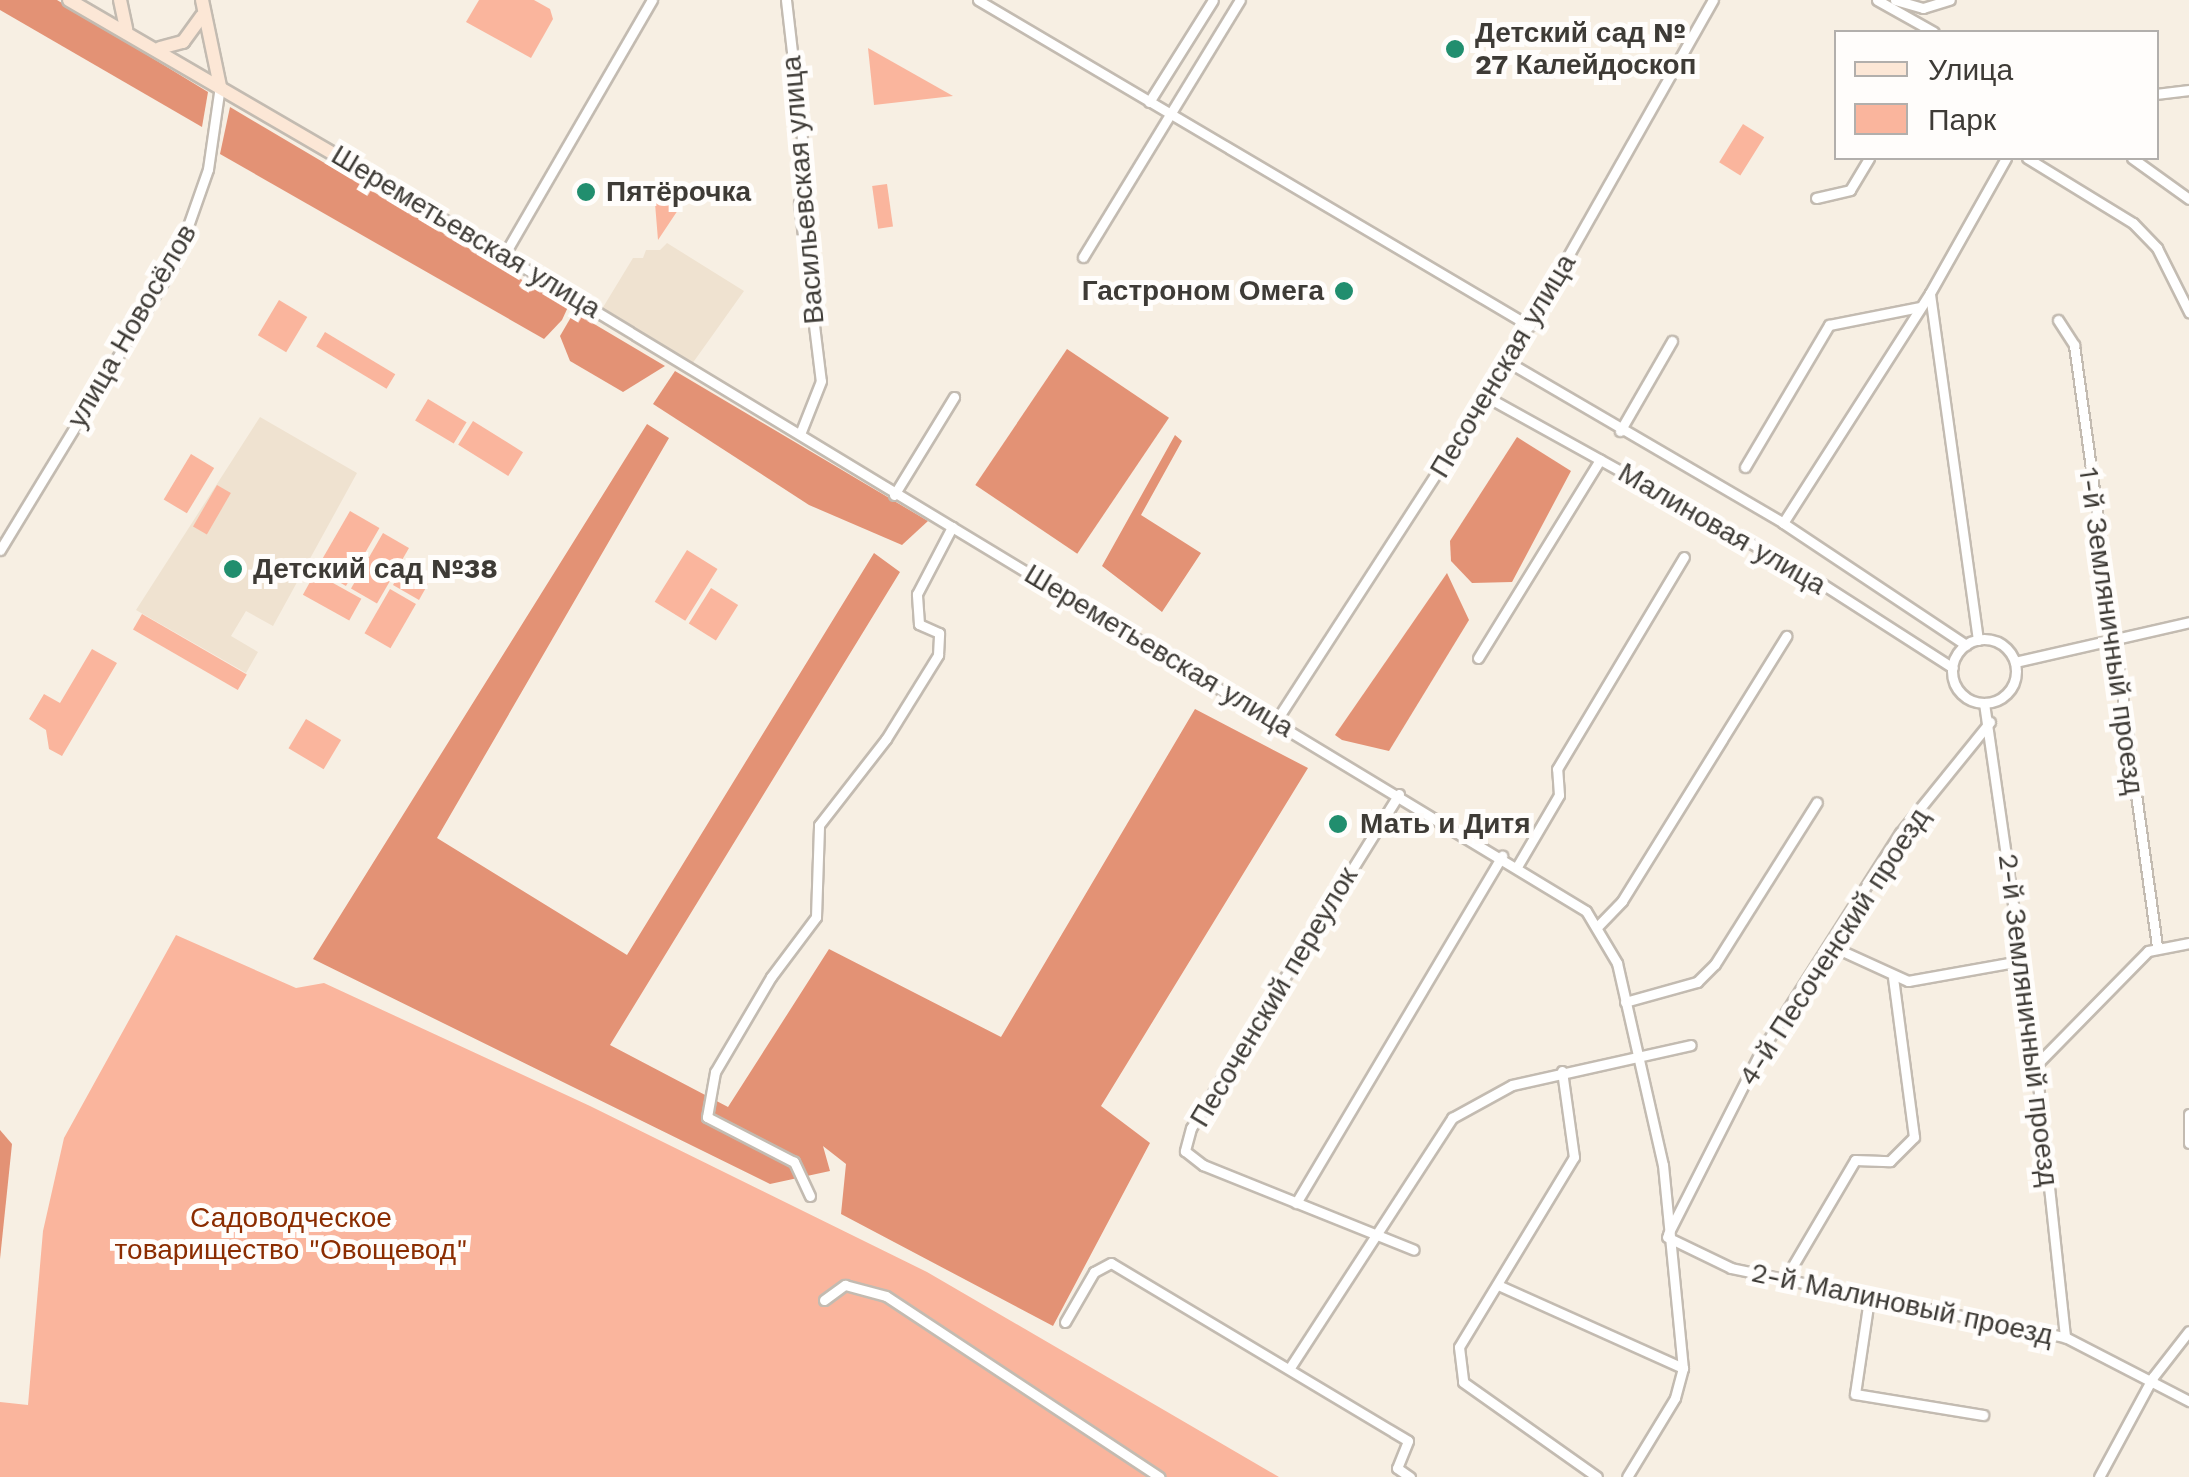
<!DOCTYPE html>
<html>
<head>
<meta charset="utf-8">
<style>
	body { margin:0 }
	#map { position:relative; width:2189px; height:1477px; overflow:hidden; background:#f7efe3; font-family:"Work Sans",sans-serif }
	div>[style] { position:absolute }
	.built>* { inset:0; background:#efe2d0 }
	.green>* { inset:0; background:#fab59d; transform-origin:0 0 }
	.forest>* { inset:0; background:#e39275; transform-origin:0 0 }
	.roads { filter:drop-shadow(2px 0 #c3bbb1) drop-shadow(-2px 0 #c3bbb1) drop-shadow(0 2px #c3bbb1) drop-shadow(0 -2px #c3bbb1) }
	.street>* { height:9px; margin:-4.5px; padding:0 4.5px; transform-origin:4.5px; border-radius:4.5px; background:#fff }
	.street>.ring { margin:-4.5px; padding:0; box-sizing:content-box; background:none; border:9px solid #fff; border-radius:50% }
	.secondary>* { height:12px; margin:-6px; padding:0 6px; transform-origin:6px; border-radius:6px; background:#fce7d6 }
	.dots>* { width:28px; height:28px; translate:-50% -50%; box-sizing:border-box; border:5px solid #fffdfb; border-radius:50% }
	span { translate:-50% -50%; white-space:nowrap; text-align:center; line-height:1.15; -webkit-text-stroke:10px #fffdfb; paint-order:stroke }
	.poi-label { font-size:28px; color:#3e3b36; font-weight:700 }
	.left { translate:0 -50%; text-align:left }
	.right { translate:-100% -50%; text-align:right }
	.street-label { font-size:28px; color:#3e3b36 }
	.park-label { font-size:28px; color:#8b2c00 }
	.legend { position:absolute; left:1834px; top:30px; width:325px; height:130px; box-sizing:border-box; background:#fffdfb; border:2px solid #b2afac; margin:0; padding:12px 18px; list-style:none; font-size:30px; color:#3e3b36 }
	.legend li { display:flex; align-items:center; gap:20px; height:50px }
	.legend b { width:50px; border:2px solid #b2afac }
</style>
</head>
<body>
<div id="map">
	<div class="built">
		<div style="clip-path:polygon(667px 243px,744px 291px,692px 364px,602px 309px,633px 258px,643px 258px,646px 250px,660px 250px)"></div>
		<div style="clip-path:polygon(260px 417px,357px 473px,273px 626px,246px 611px,231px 636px,258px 652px,246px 673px,136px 610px)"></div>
	</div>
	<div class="green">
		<div style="clip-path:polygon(479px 0,534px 0,550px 9px,553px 19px,531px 58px,466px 22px)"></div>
		<div style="clip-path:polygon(868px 48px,953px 96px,874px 105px)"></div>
		<div style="left:1743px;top:124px;width:25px;height:45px;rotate:32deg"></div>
		<div style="left:887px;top:184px;width:43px;height:15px;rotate:82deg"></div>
		<div style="clip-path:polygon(678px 187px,686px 198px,658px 240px,654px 191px,665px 198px)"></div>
		<div style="left:279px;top:300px;width:33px;height:41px;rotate:31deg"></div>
		<div style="left:325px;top:332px;width:82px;height:17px;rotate:31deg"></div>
		<div style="left:428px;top:399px;width:45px;height:25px;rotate:31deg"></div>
		<div style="left:473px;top:421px;width:59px;height:28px;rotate:32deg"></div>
		<div style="left:191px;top:454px;width:27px;height:53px;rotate:31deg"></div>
		<div style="left:217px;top:485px;width:16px;height:48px;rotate:30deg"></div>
		<div style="left:350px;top:511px;width:34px;height:67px;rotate:30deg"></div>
		<div style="left:383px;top:533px;width:30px;height:64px;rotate:30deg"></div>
		<div style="left:687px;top:550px;width:36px;height:61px;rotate:32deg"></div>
		<div style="clip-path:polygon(406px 562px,428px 584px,419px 600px,393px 585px)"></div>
		<div style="left:315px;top:573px;width:53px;height:25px;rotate:29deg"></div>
		<div style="left:711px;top:588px;width:32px;height:42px;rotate:32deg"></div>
		<div style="left:390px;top:589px;width:30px;height:51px;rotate:30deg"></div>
		<div style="left:142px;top:614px;width:121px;height:18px;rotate:30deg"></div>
		<div style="clip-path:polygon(92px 649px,117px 663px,62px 756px,49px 749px,46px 730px,29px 719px,44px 694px,60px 703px)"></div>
		<div style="left:306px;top:719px;width:41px;height:34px;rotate:31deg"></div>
		<div style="clip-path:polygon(176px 935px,296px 988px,324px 983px,590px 1106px,927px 1272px,1279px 1477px,0 1477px,0 1402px,28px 1405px,43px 1231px,64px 1138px)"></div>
	</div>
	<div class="forest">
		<div style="clip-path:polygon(0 0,57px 0,208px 92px,202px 127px,0 10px)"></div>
		<div style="clip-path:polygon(230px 107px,568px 307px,562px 320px,544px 339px,220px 154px)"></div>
		<div style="clip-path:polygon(574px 312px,665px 366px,623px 392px,570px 361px,560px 336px)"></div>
		<div style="left:1067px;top:349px;width:123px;height:164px;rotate:34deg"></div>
		<div style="clip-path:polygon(675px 371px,928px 521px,902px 545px,809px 505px,653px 404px)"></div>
		<div style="clip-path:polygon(647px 424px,669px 438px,437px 838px,627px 955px,874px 553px,900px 572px,610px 1045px,728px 1107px,829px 949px,1001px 1037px,1195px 709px,1308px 768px,1101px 1106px,1150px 1143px,1053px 1326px,841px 1214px,846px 1164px,823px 1146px,830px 1171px,770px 1184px,313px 959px)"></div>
		<div style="clip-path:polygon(1175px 435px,1182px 441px,1141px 515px,1201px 553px,1162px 612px,1102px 566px)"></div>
		<div style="clip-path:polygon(1517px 437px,1571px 471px,1512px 582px,1472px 583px,1451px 561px,1450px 541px)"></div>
		<div style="clip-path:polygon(1447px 573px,1469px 620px,1389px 751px,1342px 740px,1335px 735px)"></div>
		<div style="clip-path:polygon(0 1130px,12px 1144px,0 1259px)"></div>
	</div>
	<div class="roads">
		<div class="street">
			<div style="left:786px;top:0;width:191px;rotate:83.4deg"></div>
			<div style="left:808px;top:190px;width:16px;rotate:125deg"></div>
			<div style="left:799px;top:203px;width:179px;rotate:83deg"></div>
			<div style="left:821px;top:381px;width:57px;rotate:111.6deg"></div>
			<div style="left:978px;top:0;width:641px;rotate:30.57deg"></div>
			<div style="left:1877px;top:0;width:65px;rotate:29.3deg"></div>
			<div style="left:1895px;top:0;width:29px;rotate:16deg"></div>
			<div style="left:1923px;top:8px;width:28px;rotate:-17deg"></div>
			<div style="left:2156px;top:94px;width:33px;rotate:-7deg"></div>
			<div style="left:1149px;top:102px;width:120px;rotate:-57.9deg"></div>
			<div style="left:2027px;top:158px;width:124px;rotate:31.5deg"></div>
			<div style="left:2133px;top:223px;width:35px;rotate:46deg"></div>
			<div style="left:2157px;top:248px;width:72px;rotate:63.4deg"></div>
			<div style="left:2132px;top:158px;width:70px;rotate:35.7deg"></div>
			<div style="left:384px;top:183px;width:1405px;rotate:31.2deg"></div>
			<div style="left:1586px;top:911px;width:61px;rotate:59.2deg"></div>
			<div style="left:1617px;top:963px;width:207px;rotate:77.2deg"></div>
			<div style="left:1663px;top:1165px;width:204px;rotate:84.4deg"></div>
			<div style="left:1683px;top:1368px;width:31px;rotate:105deg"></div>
			<div style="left:1675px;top:1398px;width:92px;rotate:121.3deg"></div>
			<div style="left:1816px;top:198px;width:35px;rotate:-13deg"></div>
			<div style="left:1850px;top:190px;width:37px;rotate:-59deg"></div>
			<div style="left:504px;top:255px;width:295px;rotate:-59.9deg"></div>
			<div style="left:1083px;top:257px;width:301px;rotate:-58.6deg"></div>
			<div style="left:2058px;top:320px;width:30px;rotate:57deg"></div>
			<div style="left:2074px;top:345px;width:607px;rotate:82.14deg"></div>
			<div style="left:1508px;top:362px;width:319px;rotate:30.3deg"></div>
			<div style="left:1783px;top:523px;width:220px;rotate:33.7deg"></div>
			<div style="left:1487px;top:397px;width:373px;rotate:29deg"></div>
			<div style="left:1813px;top:578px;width:166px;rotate:32.7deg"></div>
			<div style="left:1620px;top:431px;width:104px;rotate:-60deg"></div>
			<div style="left:1745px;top:467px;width:165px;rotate:-59.4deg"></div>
			<div style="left:1829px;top:325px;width:93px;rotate:-11.2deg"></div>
			<div style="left:894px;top:495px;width:115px;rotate:-58.5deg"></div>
			<div style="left:1783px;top:523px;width:273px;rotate:-57.4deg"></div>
			<div style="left:0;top:550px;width:339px;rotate:-58.7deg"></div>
			<div style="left:176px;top:260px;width:96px;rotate:-70.6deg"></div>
			<div style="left:208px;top:169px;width:84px;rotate:-81.8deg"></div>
			<div class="ring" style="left:1952px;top:639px;width:55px;height:55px"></div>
			<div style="left:1978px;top:640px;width:350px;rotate:-97.9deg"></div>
			<div style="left:1930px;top:293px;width:155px;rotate:-60.6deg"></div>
			<div style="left:1478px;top:658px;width:233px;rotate:-58.4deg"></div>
			<div style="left:2015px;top:662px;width:179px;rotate:-12.9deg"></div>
			<div style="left:1984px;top:703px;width:366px;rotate:81.8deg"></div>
			<div style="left:2036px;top:1065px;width:274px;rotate:83.9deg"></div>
			<div style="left:1276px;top:721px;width:427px;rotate:-57.1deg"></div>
			<div style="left:1508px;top:362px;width:416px;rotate:-60.5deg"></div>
			<div style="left:1399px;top:794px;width:393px;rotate:121.9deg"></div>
			<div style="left:1191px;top:1128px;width:24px;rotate:105deg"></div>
			<div style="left:1185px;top:1151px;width:23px;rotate:38deg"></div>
			<div style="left:1203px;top:1165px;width:227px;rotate:21.9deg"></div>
			<div style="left:1518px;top:865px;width:81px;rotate:-59.6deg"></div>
			<div style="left:1559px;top:795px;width:26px;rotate:-94deg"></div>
			<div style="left:1557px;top:769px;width:247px;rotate:-59.1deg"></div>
			<div style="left:1598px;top:926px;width:35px;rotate:-46deg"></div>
			<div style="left:1622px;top:901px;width:312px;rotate:-58.2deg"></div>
			<div style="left:1829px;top:945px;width:87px;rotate:24.5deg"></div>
			<div style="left:1908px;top:981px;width:114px;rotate:-10.1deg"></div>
			<div style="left:1625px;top:1002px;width:75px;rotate:-15.5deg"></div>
			<div style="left:1697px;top:982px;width:25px;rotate:-45deg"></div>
			<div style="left:1715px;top:964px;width:191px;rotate:-57.8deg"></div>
			<div style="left:2036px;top:1065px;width:160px;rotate:-45.5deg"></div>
			<div style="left:2148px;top:951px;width:42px;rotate:-11deg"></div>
			<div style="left:1562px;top:1071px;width:87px;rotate:82.1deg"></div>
			<div style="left:1574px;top:1157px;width:222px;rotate:121.2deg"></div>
			<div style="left:1459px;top:1347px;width:35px;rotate:83deg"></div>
			<div style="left:1463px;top:1382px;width:164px;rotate:35.3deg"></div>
			<div style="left:2189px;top:1114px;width:29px;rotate:90deg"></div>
			<div style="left:810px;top:1196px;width:38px;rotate:-115deg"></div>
			<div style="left:794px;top:1162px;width:98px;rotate:-152.7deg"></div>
			<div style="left:707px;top:1117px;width:46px;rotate:-79.9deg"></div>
			<div style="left:715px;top:1072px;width:110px;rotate:-59.5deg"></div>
			<div style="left:771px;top:977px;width:75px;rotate:-53.1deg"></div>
			<div style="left:816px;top:917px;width:92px;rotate:-88.1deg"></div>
			<div style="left:819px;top:825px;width:109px;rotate:-52.1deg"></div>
			<div style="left:886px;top:739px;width:99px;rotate:-58.2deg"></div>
			<div style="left:938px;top:655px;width:22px;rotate:-87deg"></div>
			<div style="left:939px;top:633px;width:22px;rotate:-156deg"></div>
			<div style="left:919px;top:624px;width:30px;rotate:-94deg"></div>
			<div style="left:917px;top:594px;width:76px;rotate:-62.4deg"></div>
			<div style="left:1296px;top:1203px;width:404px;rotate:-59.3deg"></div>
			<div style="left:1668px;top:1234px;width:205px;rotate:-63.1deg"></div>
			<div style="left:1761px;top:1051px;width:259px;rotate:-57.5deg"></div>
			<div style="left:1900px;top:833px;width:143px;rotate:-51deg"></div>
			<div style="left:1667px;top:1237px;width:71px;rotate:25.8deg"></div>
			<div style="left:1731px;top:1268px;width:341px;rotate:11.7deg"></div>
			<div style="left:2065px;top:1337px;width:140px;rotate:27.3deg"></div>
			<div style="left:1785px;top:1279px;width:138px;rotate:-59.5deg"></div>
			<div style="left:1855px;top:1160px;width:35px;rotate:2deg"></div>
			<div style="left:1890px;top:1161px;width:34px;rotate:-45deg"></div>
			<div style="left:1914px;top:1137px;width:160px;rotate:-97.5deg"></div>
			<div style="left:1498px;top:1285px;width:203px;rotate:24.2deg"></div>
			<div style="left:1869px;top:1299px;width:96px;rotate:98.4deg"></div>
			<div style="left:1855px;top:1394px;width:130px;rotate:9.3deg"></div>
			<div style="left:824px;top:1300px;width:26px;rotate:-36deg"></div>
			<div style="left:845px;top:1285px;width:42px;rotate:15deg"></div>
			<div style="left:886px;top:1296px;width:328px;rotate:33.5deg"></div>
			<div style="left:1065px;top:1322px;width:58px;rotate:-59.9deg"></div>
			<div style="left:1094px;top:1272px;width:19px;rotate:-28deg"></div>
			<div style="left:1111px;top:1263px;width:346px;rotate:30.9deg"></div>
			<div style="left:1408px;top:1441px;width:29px;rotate:112deg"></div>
			<div style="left:1397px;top:1468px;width:16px;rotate:35deg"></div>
			<div style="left:1291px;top:1366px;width:296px;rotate:-57deg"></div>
			<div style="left:1452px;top:1118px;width:68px;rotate:-28.8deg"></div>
			<div style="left:1512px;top:1085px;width:183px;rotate:-12.6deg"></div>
			<div style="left:2099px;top:1477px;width:114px;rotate:-61.6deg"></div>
			<div style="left:2153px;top:1377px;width:58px;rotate:-52deg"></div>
		</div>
		<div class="secondary">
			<div style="left:69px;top:0;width:364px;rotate:30.2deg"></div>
			<div style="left:120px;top:0;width:30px;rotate:78deg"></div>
			<div style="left:202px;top:0;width:88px;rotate:78.2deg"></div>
			<div style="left:160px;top:48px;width:24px;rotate:-15deg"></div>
			<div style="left:183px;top:42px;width:32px;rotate:-54deg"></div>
		</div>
	</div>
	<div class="dots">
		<div style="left:1455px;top:49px;background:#218e6e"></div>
		<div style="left:586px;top:192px;background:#218e6e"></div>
		<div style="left:1344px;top:291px;background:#218e6e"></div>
		<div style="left:233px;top:569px;background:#218e6e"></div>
		<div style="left:1338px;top:824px;background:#218e6e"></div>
	</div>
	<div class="poi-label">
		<span class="left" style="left:1475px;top:49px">Детский сад №<br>27 Калейдоскоп</span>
		<span class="left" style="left:606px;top:192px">Пятёрочка</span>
		<span class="right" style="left:1324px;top:291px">Гастроном Омега</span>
		<span class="left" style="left:253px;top:569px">Детский сад №38</span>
		<span class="left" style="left:1360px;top:824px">Мать и Дитя</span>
	</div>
	<div class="street-label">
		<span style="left:803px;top:190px;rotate:-95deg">Васильевская улица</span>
		<span style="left:466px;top:232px;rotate:31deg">Шереметьевская улица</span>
		<span style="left:132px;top:326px;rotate:-60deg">улица Новосёлов</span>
		<span style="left:1503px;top:366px;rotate:-59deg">Песоченская улица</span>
		<span style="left:1722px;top:529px;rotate:30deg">Малиновая улица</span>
		<span style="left:2111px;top:631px;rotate:82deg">1-й Земляничный проезд</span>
		<span style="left:1159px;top:651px;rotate:31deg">Шереметьевская улица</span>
		<span style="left:1834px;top:947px;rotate:-57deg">4-й Песоченский проезд</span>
		<span style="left:1274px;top:997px;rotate:-59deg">Песоченский переулок</span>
		<span style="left:2028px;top:1020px;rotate:83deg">2-й Земляничный проезд</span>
		<span style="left:1902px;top:1304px;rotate:12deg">2-й Малиновый проезд</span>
	</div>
	<div class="park-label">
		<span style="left:291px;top:1234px">Садоводческое<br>товарищество "Овощевод"</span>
	</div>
	<ul class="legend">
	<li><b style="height:12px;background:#fce7d6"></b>Улица</li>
	<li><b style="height:28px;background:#fab59d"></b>Парк</li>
	</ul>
</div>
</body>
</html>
